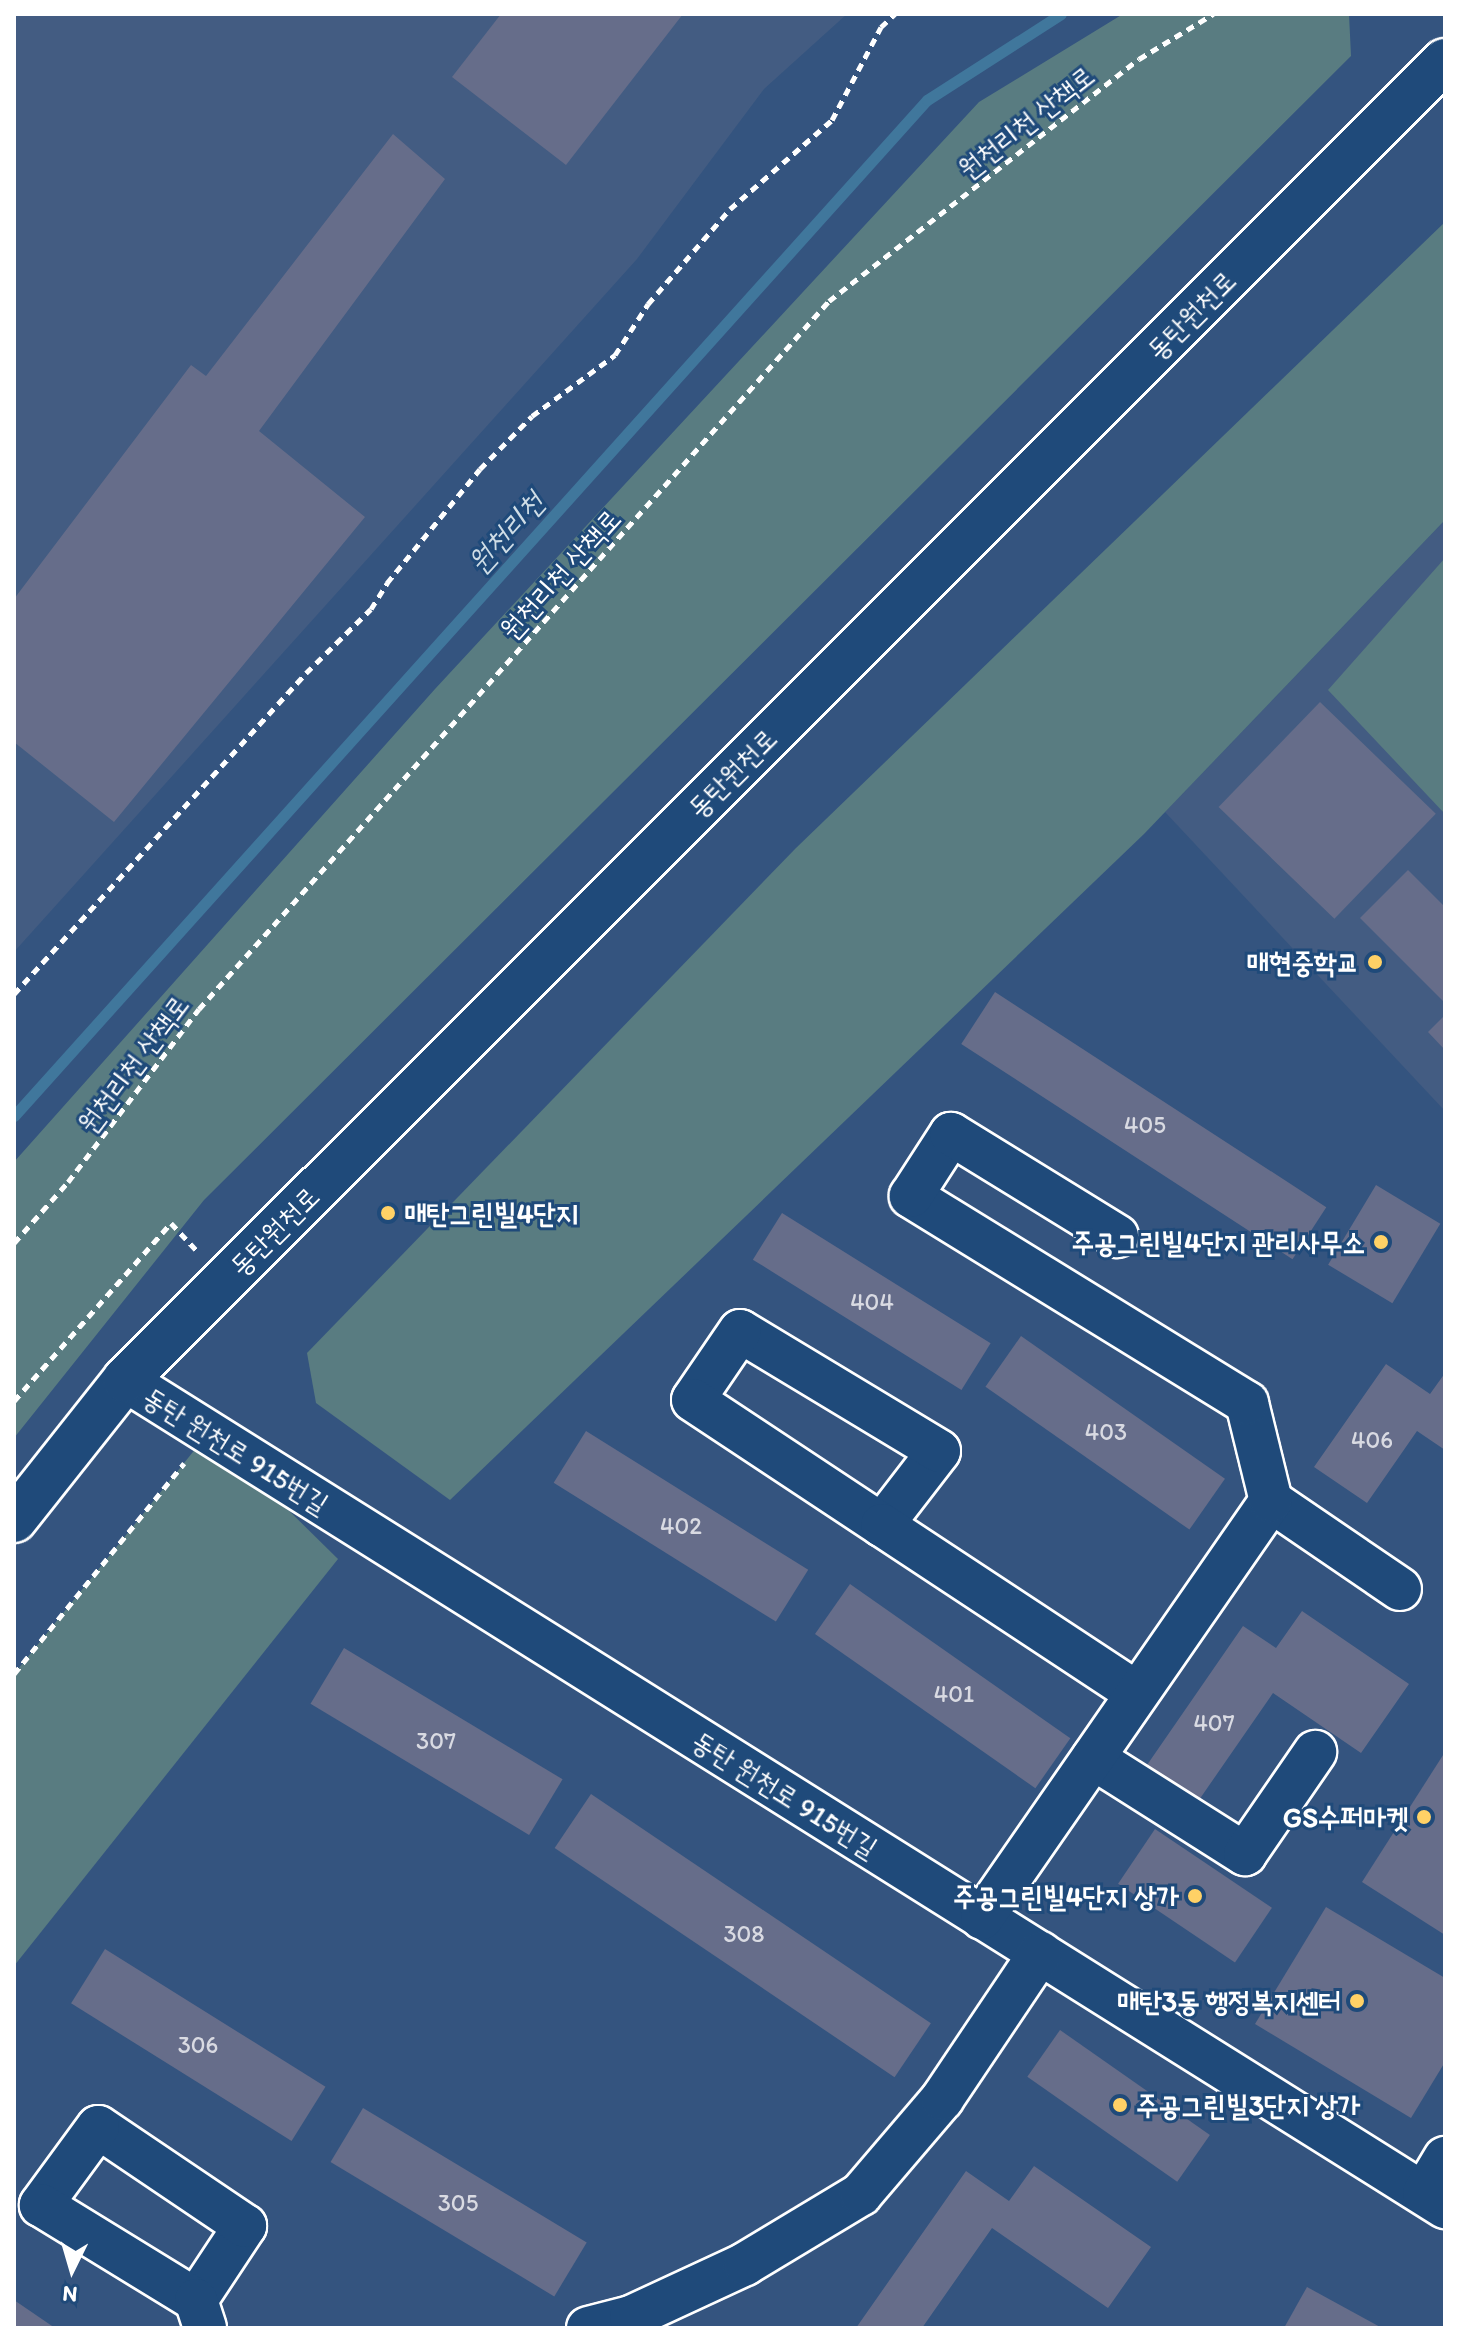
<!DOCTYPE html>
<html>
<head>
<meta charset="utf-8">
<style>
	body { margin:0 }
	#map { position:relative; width:1459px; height:2342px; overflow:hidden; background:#34547f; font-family:Itim,"Poor Story",sans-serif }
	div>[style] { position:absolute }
	.built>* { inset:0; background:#435c82 }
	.green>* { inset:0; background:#597c81 }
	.stream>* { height:11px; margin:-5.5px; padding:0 5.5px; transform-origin:5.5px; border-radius:5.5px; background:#40779c }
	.building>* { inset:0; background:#666d8a; transform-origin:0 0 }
	.path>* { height:5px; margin-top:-2.5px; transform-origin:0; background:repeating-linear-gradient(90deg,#fff 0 8px,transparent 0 14px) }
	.roads { filter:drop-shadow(2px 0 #fff) drop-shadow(-2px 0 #fff) drop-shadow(0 2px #fff) drop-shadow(0 -2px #fff) }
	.minor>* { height:42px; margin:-21px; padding:0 21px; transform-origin:21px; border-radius:21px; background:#1f4a7a }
	.major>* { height:44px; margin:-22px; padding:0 22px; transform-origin:22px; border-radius:22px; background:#1f4a7a }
	.dots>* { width:22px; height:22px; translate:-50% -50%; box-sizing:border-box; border:4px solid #1f4a7a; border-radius:50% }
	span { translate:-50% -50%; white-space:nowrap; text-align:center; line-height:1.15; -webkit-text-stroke:6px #1f4a7a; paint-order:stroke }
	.number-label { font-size:24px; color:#d9dae2 }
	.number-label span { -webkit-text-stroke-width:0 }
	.street-label { font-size:28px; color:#fff }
	.poi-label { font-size:28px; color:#fff; font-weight:700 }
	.right { translate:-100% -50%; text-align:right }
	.left { translate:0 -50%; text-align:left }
	.water-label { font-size:30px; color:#cfdde6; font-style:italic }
	.frame { position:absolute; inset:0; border:16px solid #fff; pointer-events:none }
	.north { position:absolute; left:32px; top:2230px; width:80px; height:80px; -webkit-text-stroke:6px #1f4a7a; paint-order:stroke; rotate:185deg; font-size:22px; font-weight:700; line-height:32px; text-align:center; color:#fff }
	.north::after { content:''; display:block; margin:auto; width:28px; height:36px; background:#fff; clip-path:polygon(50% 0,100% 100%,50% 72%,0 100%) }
</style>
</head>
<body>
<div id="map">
	<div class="built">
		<div style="clip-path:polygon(14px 14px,847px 14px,764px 89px,637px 259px,14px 952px)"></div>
		<div style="clip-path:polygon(1445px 520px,1445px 1111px,1165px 812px)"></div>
	</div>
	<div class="green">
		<div style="clip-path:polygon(1123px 14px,1349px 14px,1351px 56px,204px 1200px,14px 1438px,14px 1162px,435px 689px,979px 102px)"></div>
		<div style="clip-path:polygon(1445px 222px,1445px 520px,1144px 834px,450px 1500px,316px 1403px,307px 1353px,796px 848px)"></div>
		<div style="clip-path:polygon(1445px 558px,1445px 814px,1328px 690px)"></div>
		<div style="clip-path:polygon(209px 1432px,338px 1559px,14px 1966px,14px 1674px)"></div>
	</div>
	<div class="stream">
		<div style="left:14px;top:1116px;width:1366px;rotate:-48.06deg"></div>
		<div style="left:927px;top:100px;width:159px;rotate:-32.7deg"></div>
	</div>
	<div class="building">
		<div style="clip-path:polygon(501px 14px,683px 14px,566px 165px,452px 77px)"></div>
		<div style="clip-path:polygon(393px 134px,445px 179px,259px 431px,365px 517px,114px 822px,14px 742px,14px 599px,191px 365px,206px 376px)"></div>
		<div style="left:1320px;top:702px;width:161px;height:146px;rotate:44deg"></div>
		<div style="clip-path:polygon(1408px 870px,1445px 907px,1445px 1003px,1360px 918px)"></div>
		<div style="left:995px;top:992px;width:395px;height:62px;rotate:33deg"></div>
		<div style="clip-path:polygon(1445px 1015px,1445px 1050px,1428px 1032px)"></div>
		<div style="left:1376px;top:1185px;width:75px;height:93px;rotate:31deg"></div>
		<div style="left:782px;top:1213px;width:246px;height:55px;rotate:32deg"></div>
		<div style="left:1021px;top:1336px;width:249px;height:62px;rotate:35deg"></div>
		<div style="clip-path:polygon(1386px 1364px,1430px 1394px,1445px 1373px,1445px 1450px,1417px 1431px,1367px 1503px,1314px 1467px)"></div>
		<div style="left:586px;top:1431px;width:262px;height:61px;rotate:32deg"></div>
		<div style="left:850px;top:1584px;width:269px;height:61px;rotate:35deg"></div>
		<div style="clip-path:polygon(1302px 1611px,1409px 1684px,1361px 1753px,1273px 1693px,1199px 1800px,1147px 1765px,1243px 1626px,1276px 1648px)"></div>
		<div style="left:344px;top:1648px;width:255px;height:65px;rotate:31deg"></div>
		<div style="clip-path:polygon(1445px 1752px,1445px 1935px,1362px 1882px)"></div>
		<div style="left:591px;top:1794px;width:410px;height:65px;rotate:34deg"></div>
		<div style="left:1155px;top:1829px;width:141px;height:66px;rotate:34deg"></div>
		<div style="clip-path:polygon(1326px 1907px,1445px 1978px,1445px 2062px,1411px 2118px,1255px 2024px)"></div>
		<div style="left:105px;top:1949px;width:260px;height:64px;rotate:32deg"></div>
		<div style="left:1060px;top:2030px;width:183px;height:57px;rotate:35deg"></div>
		<div style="left:363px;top:2108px;width:261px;height:63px;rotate:31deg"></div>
		<div style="clip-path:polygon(1034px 2166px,1151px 2247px,1108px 2308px,992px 2228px,922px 2328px,856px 2328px,966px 2171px,1009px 2201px)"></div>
		<div style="clip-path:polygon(1307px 2287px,1382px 2328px,1284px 2328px)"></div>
		<div style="clip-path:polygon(14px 2300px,55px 2328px,14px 2328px)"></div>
	</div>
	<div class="path">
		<div style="left:14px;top:994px;width:434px;rotate:-47.7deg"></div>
		<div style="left:306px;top:673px;width:91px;rotate:-44.6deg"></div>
		<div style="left:371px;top:609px;width:31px;rotate:-58deg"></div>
		<div style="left:387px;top:583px;width:147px;rotate:-50.8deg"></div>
		<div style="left:480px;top:469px;width:74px;rotate:-45.5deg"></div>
		<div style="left:532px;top:416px;width:103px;rotate:-36.3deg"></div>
		<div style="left:615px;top:355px;width:61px;rotate:-57.1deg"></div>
		<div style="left:648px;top:304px;width:125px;rotate:-49.2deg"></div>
		<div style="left:730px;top:209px;width:135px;rotate:-41.1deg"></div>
		<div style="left:832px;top:120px;width:105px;rotate:-62.2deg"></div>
		<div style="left:881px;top:27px;width:19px;rotate:-43deg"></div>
		<div style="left:14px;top:1243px;width:81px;rotate:-48.5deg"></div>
		<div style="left:68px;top:1182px;width:217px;rotate:-52.9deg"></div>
		<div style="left:199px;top:1009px;width:948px;rotate:-48.34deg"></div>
		<div style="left:829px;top:301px;width:393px;rotate:-38deg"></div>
		<div style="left:1139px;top:59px;width:87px;rotate:-31.3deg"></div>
		<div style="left:14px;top:1401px;width:237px;rotate:-48.6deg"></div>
		<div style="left:171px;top:1223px;width:38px;rotate:47deg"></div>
		<div style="left:14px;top:1674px;width:271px;rotate:-51.1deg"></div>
	</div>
	<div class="roads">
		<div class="minor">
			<div style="left:125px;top:1380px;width:1558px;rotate:32.07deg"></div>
			<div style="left:1271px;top:1501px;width:156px;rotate:34.3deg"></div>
			<div style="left:882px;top:1525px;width:93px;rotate:-52.4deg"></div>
			<div style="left:939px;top:1451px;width:232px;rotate:-148.9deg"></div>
			<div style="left:740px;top:1331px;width:83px;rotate:124.3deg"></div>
			<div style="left:693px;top:1400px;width:227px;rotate:33.5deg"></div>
			<div style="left:882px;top:1525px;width:305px;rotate:33.4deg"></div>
			<div style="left:1093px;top:1758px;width:180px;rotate:32.3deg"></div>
			<div style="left:1245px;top:1854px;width:124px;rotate:-55.5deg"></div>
			<div style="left:982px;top:1918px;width:507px;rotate:-55.28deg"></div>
			<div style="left:1271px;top:1501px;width:101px;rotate:-103.8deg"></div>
			<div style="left:1247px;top:1403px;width:395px;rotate:-148.4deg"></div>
			<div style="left:911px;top:1196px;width:74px;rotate:-57.2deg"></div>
			<div style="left:951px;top:1134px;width:195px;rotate:31.6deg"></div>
			<div style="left:1424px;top:2193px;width:41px;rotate:-59deg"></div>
			<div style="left:196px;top:2300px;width:89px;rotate:-56.5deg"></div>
			<div style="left:245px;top:2226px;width:177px;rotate:-146deg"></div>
			<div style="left:98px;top:2127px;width:97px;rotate:126.2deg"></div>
			<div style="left:41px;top:2205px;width:182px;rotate:31.5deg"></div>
			<div style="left:196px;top:2300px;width:29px;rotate:72deg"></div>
			<div style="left:588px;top:2328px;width:44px;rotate:-14.3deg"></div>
			<div style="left:631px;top:2317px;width:126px;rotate:-24.9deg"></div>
			<div style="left:745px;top:2264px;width:135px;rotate:-31.1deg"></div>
			<div style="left:861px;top:2194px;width:125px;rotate:-49.5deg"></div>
			<div style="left:942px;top:2099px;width:176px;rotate:-56.1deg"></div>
		</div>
		<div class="major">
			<div style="left:14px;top:1520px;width:179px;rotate:-51.6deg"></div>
			<div style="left:125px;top:1380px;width:1866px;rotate:-44.98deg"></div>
		</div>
	</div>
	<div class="dots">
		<div style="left:1375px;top:962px;background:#ffd166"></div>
		<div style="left:388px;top:1213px;background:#ffd166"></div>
		<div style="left:1381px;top:1242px;background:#ffd166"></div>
		<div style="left:1424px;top:1817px;background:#ffd166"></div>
		<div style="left:1195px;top:1896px;background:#ffd166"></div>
		<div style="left:1357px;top:2001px;background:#ffd166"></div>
		<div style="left:1120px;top:2105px;background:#ffd166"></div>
	</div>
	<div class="number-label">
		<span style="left:1145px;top:1125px">405</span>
		<span style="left:872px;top:1302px">404</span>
		<span style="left:1106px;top:1432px">403</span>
		<span style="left:1372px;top:1440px">406</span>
		<span style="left:681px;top:1526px">402</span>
		<span style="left:954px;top:1694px">401</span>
		<span style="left:1214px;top:1723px">407</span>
		<span style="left:436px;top:1741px">307</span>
		<span style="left:744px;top:1934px">308</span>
		<span style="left:198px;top:2045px">306</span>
		<span style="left:458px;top:2203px">305</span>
	</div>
	<div class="street-label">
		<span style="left:1026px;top:122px;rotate:-38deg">원천리천 산책로</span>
		<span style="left:1191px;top:315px;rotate:-45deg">동탄원천로</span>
		<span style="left:560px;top:574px;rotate:-48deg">원천리천 산책로</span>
		<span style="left:732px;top:773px;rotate:-45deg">동탄원천로</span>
		<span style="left:133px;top:1064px;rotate:-53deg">원천리천 산책로</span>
		<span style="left:274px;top:1231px;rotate:-45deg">동탄원천로</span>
		<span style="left:236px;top:1450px;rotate:32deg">동탄 원천로 915번길</span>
		<span style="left:785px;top:1794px;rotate:32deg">동탄 원천로 915번길</span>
	</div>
	<div class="poi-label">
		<span class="right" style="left:1359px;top:962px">매현중학교</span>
		<span class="left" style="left:404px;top:1213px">매탄그린빌4단지</span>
		<span class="right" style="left:1365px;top:1242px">주공그린빌4단지 관리사무소</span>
		<span class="right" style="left:1408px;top:1817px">GS수퍼마켓</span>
		<span class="right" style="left:1179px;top:1896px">주공그린빌4단지 상가</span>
		<span class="right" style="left:1341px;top:2001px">매탄3동 행정복지센터</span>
		<span class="left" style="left:1136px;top:2105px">주공그린빌3단지 상가</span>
	</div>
	<div class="water-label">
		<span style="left:506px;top:533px;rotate:-48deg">원천리천</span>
	</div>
	<div class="frame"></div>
	<div class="north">N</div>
</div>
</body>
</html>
